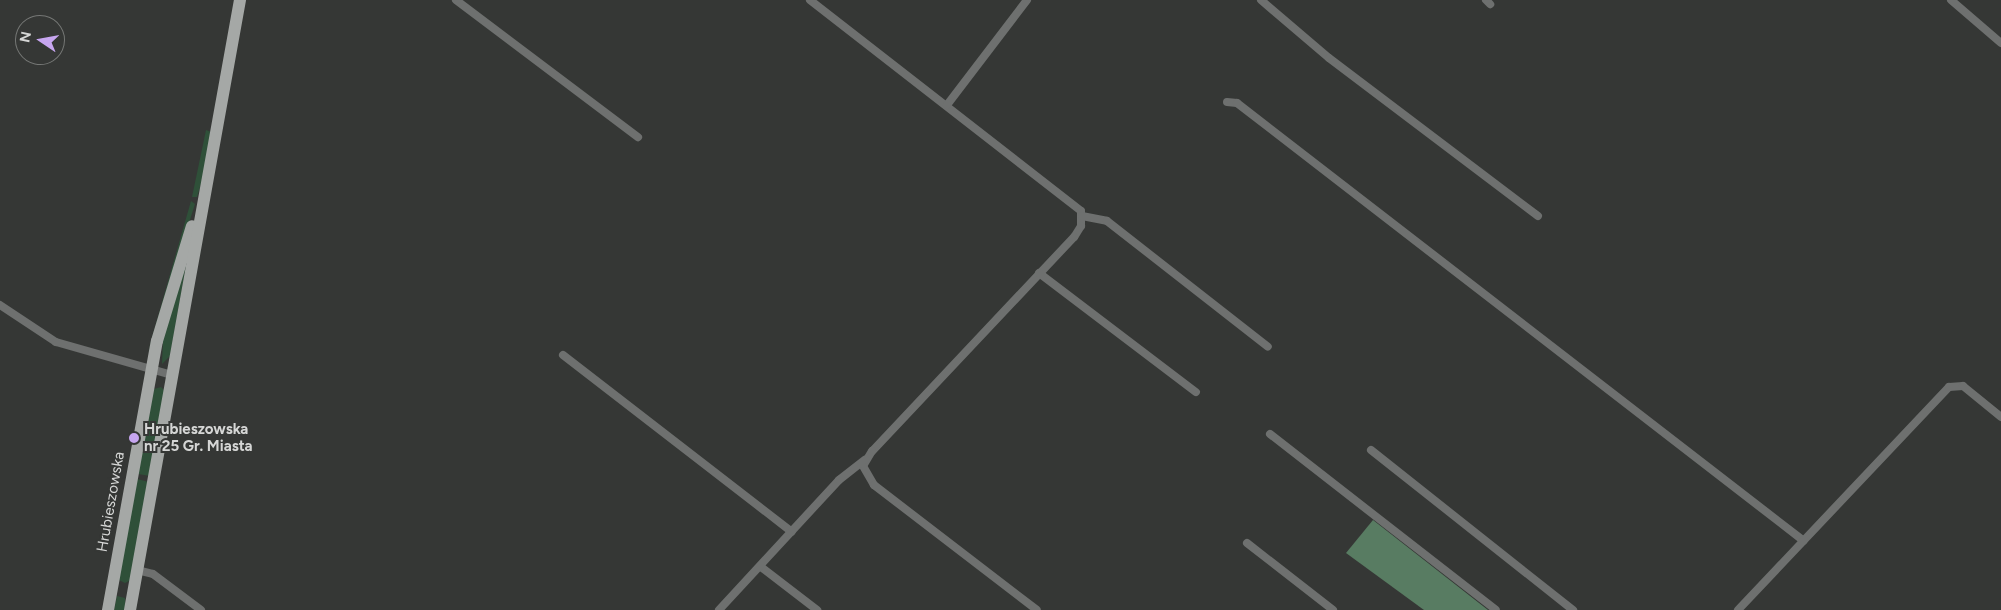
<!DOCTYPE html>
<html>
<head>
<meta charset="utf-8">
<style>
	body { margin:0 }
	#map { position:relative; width:2001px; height:610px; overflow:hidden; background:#353735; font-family:Figtree,sans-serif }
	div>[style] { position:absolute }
	.green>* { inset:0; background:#2f5039 }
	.forest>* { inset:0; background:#587c62 }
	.minor>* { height:8px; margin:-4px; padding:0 4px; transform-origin:4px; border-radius:4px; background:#6e706f }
	.primary>* { height:12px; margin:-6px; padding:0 6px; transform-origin:6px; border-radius:6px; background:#a5a8a6 }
	.dots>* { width:14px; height:14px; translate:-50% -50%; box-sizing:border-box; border:2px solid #353735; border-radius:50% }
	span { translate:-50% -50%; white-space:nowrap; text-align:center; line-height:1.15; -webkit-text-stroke:4px #353735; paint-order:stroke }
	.poi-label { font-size:15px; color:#d5d6d5; font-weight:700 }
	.left { translate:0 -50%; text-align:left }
	.street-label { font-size:15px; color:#d5d6d5 }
	.north { position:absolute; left:15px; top:15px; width:50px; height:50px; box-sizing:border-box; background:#353735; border:1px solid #757775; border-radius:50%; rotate:282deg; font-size:14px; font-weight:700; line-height:20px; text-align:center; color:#d5d6d5 }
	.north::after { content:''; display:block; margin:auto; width:18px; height:22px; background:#c7a6f0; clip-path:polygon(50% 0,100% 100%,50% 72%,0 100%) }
</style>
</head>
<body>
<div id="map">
	<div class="green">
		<div style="clip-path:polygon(206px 130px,211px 132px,204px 174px,197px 197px,192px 197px)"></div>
		<div style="clip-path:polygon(191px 201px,195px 204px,147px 355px)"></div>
		<div style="clip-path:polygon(187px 260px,170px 356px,162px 364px,163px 339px)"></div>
		<div style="clip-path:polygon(161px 387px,165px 391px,150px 476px,138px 474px,154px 389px)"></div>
		<div style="clip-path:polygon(137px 479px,149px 482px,131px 580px,125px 583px,119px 580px)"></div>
		<div style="clip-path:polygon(117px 596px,125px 598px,126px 610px,114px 610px)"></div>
	</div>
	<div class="forest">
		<div style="clip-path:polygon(1373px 520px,1488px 610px,1424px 610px,1346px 553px)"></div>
	</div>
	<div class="minor">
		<div style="left:456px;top:0;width:228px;rotate:37deg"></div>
		<div style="left:810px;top:0;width:343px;rotate:37.9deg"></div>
		<div style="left:1081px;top:211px;width:15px;rotate:90deg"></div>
		<div style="left:1081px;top:226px;width:13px;rotate:122deg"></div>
		<div style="left:1074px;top:237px;width:294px;rotate:133.3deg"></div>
		<div style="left:872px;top:451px;width:17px;rotate:121deg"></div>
		<div style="left:863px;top:466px;width:22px;rotate:60deg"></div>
		<div style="left:874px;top:485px;width:205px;rotate:37.5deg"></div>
		<div style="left:1261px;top:0;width:89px;rotate:40.5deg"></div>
		<div style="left:1329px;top:58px;width:262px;rotate:37.1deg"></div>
		<div style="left:1486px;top:0;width:6px;rotate:45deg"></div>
		<div style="left:1951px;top:0;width:66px;rotate:40.7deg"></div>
		<div style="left:1227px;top:102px;width:10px;rotate:6deg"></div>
		<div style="left:1237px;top:103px;width:716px;rotate:37.69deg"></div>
		<div style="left:947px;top:105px;width:132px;rotate:-52.7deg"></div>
		<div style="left:1082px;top:216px;width:25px;rotate:11deg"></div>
		<div style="left:1107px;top:221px;width:204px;rotate:38deg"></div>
		<div style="left:1039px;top:273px;width:197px;rotate:37.2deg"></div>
		<div style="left:0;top:305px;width:67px;rotate:33.5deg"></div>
		<div style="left:56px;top:342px;width:121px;rotate:15.9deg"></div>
		<div style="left:563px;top:355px;width:289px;rotate:37.7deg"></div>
		<div style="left:1270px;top:434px;width:286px;rotate:37.9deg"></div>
		<div style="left:1371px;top:450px;width:258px;rotate:38.4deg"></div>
		<div style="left:1247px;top:543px;width:109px;rotate:37.9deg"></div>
		<div style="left:761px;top:567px;width:71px;rotate:37.5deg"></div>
		<div style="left:137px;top:570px;width:16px;rotate:14deg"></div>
		<div style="left:153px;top:574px;width:60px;rotate:36.9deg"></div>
		<div style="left:719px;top:610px;width:177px;rotate:-47.3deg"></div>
		<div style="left:839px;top:480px;width:33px;rotate:-38deg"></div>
		<div style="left:1738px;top:610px;width:307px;rotate:-46.6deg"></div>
		<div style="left:1949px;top:387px;width:14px;rotate:-4deg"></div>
		<div style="left:1963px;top:386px;width:49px;rotate:39.2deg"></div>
	</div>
	<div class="primary">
		<div style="left:108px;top:610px;width:273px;rotate:-79.7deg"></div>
		<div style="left:157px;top:341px;width:120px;rotate:-73.1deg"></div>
		<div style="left:130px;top:610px;width:620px;rotate:-79.78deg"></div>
	</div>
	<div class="dots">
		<div style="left:134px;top:438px;background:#c7a6f0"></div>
	</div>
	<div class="poi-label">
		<span class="left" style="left:144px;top:438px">Hrubieszowska<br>nr 25 Gr. Miasta</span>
	</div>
	<div class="street-label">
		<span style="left:111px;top:502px;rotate:-80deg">Hrubieszowska</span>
	</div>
	<div class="north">N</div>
</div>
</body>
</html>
